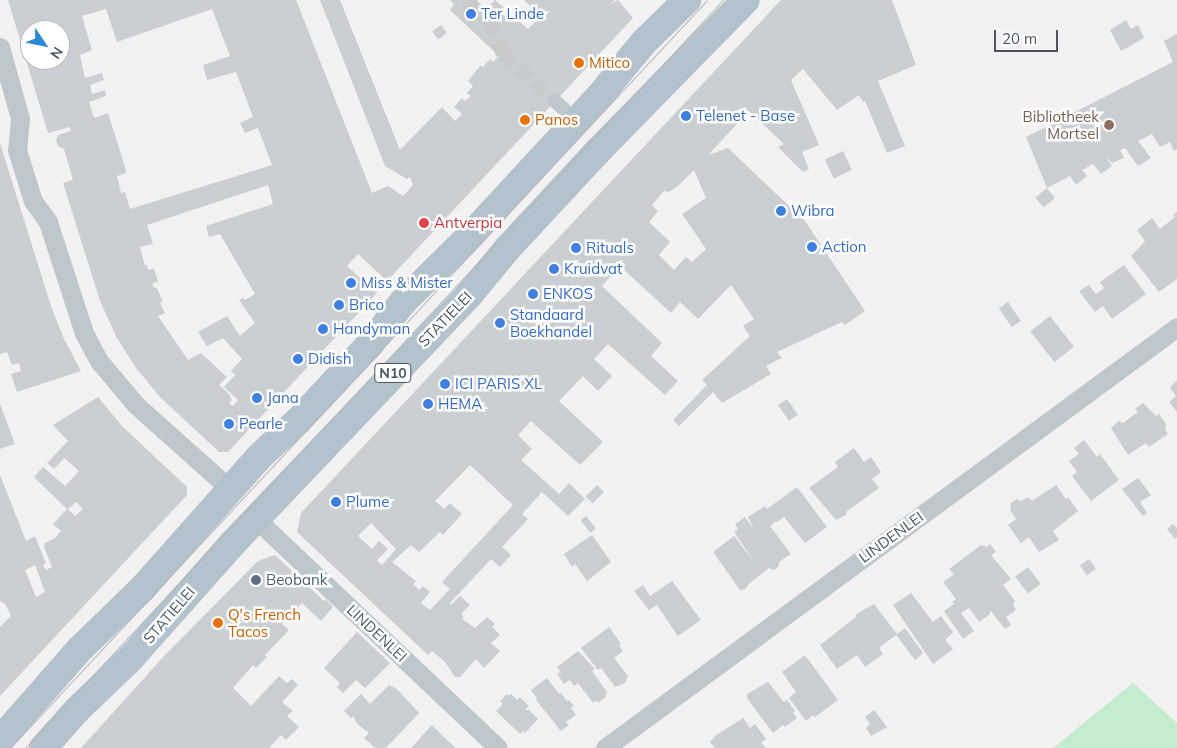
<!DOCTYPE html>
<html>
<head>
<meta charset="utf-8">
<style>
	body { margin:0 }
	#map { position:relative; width:1177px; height:748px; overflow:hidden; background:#f3f1f1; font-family:Mulish,sans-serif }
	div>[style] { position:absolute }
	.green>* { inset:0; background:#c4eccf }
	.building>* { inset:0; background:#cbcfd3; transform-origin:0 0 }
	.pedestrian-tunnel>* { height:14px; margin-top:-7px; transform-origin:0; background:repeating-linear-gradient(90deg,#c9cacc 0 14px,transparent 0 21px) }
	.pedestrian>* { height:14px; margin:-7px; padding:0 7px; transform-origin:7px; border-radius:7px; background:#bec7cc }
	.minor>* { height:19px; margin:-9.5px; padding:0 9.5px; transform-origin:9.5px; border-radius:9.5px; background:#bec7cc }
	.primary>* { height:28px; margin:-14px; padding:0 14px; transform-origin:14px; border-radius:14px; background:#b3c3cd }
	.tram>* { height:1px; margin:-0.5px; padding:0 0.5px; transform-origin:0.5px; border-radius:0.5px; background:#b4b7ba }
	.dots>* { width:14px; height:14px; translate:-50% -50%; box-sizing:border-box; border:2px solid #fff; border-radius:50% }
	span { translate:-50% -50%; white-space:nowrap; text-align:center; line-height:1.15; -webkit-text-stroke:5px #fff; paint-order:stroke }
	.shield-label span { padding:1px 4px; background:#fff; border:1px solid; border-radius:4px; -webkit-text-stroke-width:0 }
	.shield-label { font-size:14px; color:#4a565d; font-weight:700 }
	.shop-label { font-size:15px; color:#366cbe }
	.left { translate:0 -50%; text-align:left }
	.food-label { font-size:15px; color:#c56008 }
	.education-label { font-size:15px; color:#785e54 }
	.right { translate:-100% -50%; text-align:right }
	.health-label { font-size:15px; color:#be3a42 }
	.street-label { font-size:15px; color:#4a565d }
	.service-label { font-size:15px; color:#4e5e75 }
	.north { position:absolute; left:20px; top:20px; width:50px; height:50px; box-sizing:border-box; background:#fff; border:1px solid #b7bbbe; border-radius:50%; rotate:124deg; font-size:14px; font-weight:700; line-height:20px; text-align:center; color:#4a565d }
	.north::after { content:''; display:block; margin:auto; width:18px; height:22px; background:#2a89d4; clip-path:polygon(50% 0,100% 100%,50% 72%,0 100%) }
	.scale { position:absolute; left:994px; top:30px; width:64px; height:22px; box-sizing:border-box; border:2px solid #4a565d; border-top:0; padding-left:6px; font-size:15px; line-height:18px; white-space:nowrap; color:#4a565d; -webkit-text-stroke:4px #fff; paint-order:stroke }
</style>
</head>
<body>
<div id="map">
	<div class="green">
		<div style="clip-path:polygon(1133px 683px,1177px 723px,1177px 748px,1053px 748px)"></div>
	</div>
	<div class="building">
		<div style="clip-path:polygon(evenodd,8px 0,296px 0,372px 193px,388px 186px,403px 196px,413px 185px,410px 177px,407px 179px,385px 166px,320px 0,340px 0,400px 150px,442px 107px,455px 121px,462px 114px,454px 107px,462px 98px,465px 101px,471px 96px,467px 93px,473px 86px,468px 81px,481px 65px,483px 67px,490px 59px,493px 62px,499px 56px,450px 10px,454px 4px,450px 0,472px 0,484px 11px,495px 0,528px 29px,541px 16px,524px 0,615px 0,610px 5px,618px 0,633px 18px,387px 281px,358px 254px,347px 266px,377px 293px,228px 452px,219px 452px,160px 397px,136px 368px,117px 338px,100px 301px,63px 183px,73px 180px,64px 149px,58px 146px,56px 141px,58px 135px,71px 131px,70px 127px,48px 133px,8px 0,106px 9px,117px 42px,212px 9px,230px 56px,203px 65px,207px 80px,236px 72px,253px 117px,240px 123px,245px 133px,258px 128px,272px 165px,130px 209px,125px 192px,121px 193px,117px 176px,126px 173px,125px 167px,108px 113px,94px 118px,89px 102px,106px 96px,105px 90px,92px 94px,90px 85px,104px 80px,102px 73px,85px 78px,80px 55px,92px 50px,82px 16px,106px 9px,8px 0,30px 30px,60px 30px,60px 60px,30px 60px,30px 30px,8px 0,268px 185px,273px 204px,206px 226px,209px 237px,220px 234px,255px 294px,245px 300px,243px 298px,239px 300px,255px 323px,240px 336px,227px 316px,198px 332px,207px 346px,223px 338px,242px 359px,231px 371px,235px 375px,224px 387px,238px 400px,233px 406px,229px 403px,232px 400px,229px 394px,219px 385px,227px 377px,201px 353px,188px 360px,158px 316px,165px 313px,160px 303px,163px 301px,156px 287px,154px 288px,152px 284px,158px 281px,154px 269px,148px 270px,147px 265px,145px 266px,140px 247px,153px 244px,147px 225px,268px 185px)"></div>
		<div style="clip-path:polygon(evenodd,781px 0,892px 0,916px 65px,878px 81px,905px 146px,887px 153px,865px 101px,863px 102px,859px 95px,837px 110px,803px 69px,791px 80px,819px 145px,802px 152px,809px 169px,803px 172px,778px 147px,784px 144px,749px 111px,708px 155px,728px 148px,805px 221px,865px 311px,845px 325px,842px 322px,777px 352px,782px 358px,766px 366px,771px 374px,722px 403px,713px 392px,679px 426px,673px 420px,707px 385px,702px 380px,750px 336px,743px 326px,754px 319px,731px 285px,698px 319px,680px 302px,671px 313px,622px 268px,625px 265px,622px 263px,602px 286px,662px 343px,651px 356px,678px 381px,665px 395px,608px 344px,594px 359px,612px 376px,598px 391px,583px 376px,559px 401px,603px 442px,580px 465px,531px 421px,518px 435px,532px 449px,521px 460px,559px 494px,569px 483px,585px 499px,568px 516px,542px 492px,522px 514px,528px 519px,502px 547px,511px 555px,500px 567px,491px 559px,450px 603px,451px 605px,460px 596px,470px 605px,461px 614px,464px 616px,462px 619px,475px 628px,487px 617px,495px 624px,492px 627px,500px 635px,491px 643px,500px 651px,484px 668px,476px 659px,460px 677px,455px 677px,445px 662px,432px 651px,428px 655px,297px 532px,301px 513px,781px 0,694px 170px,706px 198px,682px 214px,706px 249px,692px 262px,686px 257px,674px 270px,659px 255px,670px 242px,649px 222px,658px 211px,652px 205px,662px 193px,665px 190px,667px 193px,678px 186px,694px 170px,781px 0,470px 465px,513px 505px,442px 582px,450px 589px,430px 610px,421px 603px,430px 592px,423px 586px,419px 590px,413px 584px,416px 581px,392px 562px,411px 545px,419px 552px,440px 532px,443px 535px,462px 514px,450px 503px,444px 509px,435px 501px,470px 465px,781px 0,371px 523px,396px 549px,382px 565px,377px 560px,388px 549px,379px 541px,372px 549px,358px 536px,371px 523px)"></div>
		<div style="clip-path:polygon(1126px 20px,1131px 29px,1138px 25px,1144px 38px,1121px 51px,1110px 30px)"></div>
		<div style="left:441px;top:25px;width:10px;height:11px;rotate:53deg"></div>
		<div style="clip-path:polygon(1177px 34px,1177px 149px,1174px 151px,1170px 142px,1160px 147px,1152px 134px,1138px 141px,1151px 158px,1138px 166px,1125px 148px,1120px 150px,1124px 158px,1112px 163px,1106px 157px,1112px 166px,1101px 174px,1093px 164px,1082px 170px,1087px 176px,1076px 185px,1070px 176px,1047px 188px,1026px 137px,1173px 62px,1164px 41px)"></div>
		<div style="clip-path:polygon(0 143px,51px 306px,64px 339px,81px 371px,17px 392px,11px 374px,21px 371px,19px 363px,12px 365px,7px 352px,0 354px)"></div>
		<div style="left:843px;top:151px;width:21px;height:20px;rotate:65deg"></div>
		<div style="left:1047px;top:188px;width:13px;height:15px;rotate:51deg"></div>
		<div style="clip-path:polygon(1177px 212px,1177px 279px,1159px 292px,1131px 256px,1145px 241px,1137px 230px,1152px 218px,1160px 229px,1175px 217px,1173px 215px)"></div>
		<div style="clip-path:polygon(1124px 265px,1146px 294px,1112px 319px,1103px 306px,1095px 312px,1079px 291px,1089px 285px,1096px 294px,1104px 288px,1100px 282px)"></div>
		<div style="left:1008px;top:302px;width:23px;height:11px;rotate:56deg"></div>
		<div style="left:1050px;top:316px;width:39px;height:25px;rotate:52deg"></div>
		<div style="clip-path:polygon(1177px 380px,1177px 412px,1169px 402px,1176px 396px,1170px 388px)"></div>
		<div style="clip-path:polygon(evenodd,98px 397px,122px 426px,187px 487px,187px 495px,0 696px,0 627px,11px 616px,5px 604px,0 601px,0 475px,26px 541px,35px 536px,46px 563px,43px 565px,46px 570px,52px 567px,44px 547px,45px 543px,55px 538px,61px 531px,53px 524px,67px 509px,34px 477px,43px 467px,65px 486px,79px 471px,64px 458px,54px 469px,47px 463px,68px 441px,53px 425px,98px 397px,76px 502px,83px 509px,75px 516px,68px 509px,76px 502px,98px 397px,35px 565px,45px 592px,36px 597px,25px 570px,35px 565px)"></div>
		<div style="left:787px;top:399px;width:19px;height:11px;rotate:55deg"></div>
		<div style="clip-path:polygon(1143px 403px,1156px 416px,1159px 414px,1166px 424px,1165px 429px,1168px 434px,1149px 447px,1146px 443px,1128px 455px,1111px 428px,1119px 421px,1123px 423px,1138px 412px,1135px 409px)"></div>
		<div style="clip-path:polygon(0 404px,15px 444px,0 449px)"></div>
		<div style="clip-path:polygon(1084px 440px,1097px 457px,1100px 454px,1119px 480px,1091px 501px,1072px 476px,1077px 472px,1069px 461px,1079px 454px,1074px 448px)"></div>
		<div style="clip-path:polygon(854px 448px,864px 462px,871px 457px,881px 472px,872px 479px,879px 488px,847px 511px,846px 515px,836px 520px,809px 488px,838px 467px,835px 462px)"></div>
		<div style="clip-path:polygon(1138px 478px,1151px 495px,1140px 502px,1147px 513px,1143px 516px,1122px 489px)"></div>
		<div style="left:597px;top:485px;width:10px;height:16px;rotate:45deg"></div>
		<div style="clip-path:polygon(1056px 485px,1066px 499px,1068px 497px,1078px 511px,1053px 531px,1059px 540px,1039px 552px,1029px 537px,1021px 543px,1008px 525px,1016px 519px,1010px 510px,1011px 503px,1017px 499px,1021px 501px,1028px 497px,1032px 501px)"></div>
		<div style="clip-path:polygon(797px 487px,827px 527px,805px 543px,784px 517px,777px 522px,776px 521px,770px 526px,791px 554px,779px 562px,779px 566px,774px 570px,769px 568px,750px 583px,745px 589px,740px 590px,713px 552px,734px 536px,755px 563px,734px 532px,738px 529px,735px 524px,745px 517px,754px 529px,748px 517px,765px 506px,767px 509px)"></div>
		<div style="left:586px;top:516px;width:16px;height:7px;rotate:52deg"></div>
		<div style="clip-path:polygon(1173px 524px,1177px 528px,1177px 537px,1175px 539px,1167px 529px)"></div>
		<div style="clip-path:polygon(592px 535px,611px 562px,587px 581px,575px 564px,572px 567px,564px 554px)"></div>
		<div style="clip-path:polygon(990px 544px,996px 552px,991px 555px,1011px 579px,1003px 585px,1015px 601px,1013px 605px,1016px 610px,1006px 617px,1011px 625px,1005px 629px,990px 610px,990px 614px,979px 622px,969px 608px,961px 613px,974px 631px,963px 639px,944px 611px,954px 604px,952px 602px,956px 599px,943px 582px,954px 574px,949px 569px,981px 545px,987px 547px)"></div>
		<div style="clip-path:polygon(275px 555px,324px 601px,325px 599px,333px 607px,321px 621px,302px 603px,282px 624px,289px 630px,265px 655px,267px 657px,256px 668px,253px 665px,233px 688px,251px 706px,279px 676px,287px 683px,292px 679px,298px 685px,282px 702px,293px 711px,287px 716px,299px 727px,286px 740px,281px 735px,269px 748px,81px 748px,165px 655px,258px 561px)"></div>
		<div style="left:1089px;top:559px;width:12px;height:11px;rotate:55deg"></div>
		<div style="left:1028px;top:567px;width:21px;height:16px;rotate:53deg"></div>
		<div style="clip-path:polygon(672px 581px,701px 620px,678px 636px,657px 605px,649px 610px,634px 591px,643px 585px,650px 596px)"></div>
		<div style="clip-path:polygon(911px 593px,933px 622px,941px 616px,953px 632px,945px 640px,953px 649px,933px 664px,893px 605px)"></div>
		<div style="clip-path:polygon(874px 604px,897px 634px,905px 628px,923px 653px,915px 660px,896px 635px,879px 648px,883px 654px,865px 667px,857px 655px,837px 669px,820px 645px,856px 617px,856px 614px)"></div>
		<div style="clip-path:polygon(609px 627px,621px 644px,619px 646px,623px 651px,614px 658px,628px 676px,625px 683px,615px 687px,601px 668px,598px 670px,581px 648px)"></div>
		<div style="clip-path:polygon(357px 632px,390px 663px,365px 688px,356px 680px,343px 693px,337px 687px,340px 683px,324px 668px)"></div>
		<div style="clip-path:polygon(578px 651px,595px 669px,592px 671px,607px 692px,605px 698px,599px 702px,595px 701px,593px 703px,578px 683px,574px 686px,570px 680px,564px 684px,557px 674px,561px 672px,557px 667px)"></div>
		<div style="clip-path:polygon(805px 655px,838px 700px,815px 717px,813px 715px,806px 721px,789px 698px,796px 692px,782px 672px)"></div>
		<div style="clip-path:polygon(547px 678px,559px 694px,561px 693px,567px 701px,569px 700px,574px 706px,571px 708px,576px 715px,566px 722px,569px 725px,561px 731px,536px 700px,537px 699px,531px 690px)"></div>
		<div style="clip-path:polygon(768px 682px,784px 702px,787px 700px,795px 711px,793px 712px,797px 718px,785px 727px,783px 725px,773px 733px,747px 698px,747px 694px)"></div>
		<div style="clip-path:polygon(389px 685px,397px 689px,419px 713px,386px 748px,375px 748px,364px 738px,369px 733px,357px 724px,353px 716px,351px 718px,344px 711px,361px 694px,370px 704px)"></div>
		<div style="clip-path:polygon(507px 694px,509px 696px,511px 694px,517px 700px,520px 697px,529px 706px,525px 710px,529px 710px,538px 719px,525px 733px,523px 731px,520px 734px,496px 711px,503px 704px,500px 701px)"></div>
		<div style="clip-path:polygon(874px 710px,887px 727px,871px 736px,866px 728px,870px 724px,865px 717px)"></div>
		<div style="clip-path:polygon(743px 718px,750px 728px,755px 724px,766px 739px,761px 743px,766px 748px,715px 748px,710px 742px,715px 736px)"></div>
		<div style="clip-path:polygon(432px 725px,448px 741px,456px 748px,411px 748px)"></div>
	</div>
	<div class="pedestrian-tunnel">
		<div style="left:467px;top:0;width:32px;rotate:46deg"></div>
		<div style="left:489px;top:23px;width:34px;rotate:66deg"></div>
		<div style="left:503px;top:54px;width:70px;rotate:42.1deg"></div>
	</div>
	<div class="pedestrian">
		<div style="left:555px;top:101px;width:12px;rotate:42deg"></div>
	</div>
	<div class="minor">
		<div style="left:0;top:47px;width:74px;rotate:74.3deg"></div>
		<div style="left:20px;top:118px;width:32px;rotate:95deg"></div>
		<div style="left:17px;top:150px;width:53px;rotate:72.6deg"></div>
		<div style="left:33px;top:201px;width:26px;rotate:54deg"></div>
		<div style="left:48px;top:222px;width:117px;rotate:72deg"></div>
		<div style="left:84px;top:333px;width:32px;rotate:62deg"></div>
		<div style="left:99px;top:361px;width:57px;rotate:49.9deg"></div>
		<div style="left:136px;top:405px;width:127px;rotate:41.8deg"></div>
		<div style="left:256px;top:519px;width:333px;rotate:43.4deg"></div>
		<div style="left:605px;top:748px;width:710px;rotate:-36.35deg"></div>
	</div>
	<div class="primary">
		<div style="left:0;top:740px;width:121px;rotate:-48.7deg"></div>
		<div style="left:80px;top:649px;width:86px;rotate:-44.1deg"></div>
		<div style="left:142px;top:589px;width:176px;rotate:-48.4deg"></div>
		<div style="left:259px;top:457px;width:53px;rotate:-42.7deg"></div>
		<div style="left:298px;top:421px;width:107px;rotate:-46.9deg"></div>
		<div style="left:371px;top:343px;width:51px;rotate:-52.2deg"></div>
		<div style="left:402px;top:303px;width:95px;rotate:-44.6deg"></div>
		<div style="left:470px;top:236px;width:188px;rotate:-47.2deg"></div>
		<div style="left:598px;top:98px;width:71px;rotate:-50.7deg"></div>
		<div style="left:643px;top:43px;width:62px;rotate:-44.3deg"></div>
		<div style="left:43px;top:748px;width:51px;rotate:-48.2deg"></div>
		<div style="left:77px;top:710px;width:74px;rotate:-43.9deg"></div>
		<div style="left:130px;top:659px;width:154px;rotate:-48.4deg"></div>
		<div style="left:232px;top:544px;width:344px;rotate:-46.4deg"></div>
		<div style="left:469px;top:295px;width:60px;rotate:-50.4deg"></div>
		<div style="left:507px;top:249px;width:134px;rotate:-47.1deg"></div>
		<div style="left:598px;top:151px;width:211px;rotate:-45.6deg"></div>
	</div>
	<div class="tram">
		<div style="left:10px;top:748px;width:1022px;rotate:-47.02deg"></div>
		<div style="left:25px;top:748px;width:1023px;rotate:-46.98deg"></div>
	</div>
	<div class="dots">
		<div style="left:471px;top:14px;background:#3f7fe0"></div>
		<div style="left:579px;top:63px;background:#e8710a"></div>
		<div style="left:686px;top:116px;background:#3f7fe0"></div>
		<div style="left:525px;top:120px;background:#e8710a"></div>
		<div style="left:1109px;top:125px;background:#8d6e63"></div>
		<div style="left:781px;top:211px;background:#3f7fe0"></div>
		<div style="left:424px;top:223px;background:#e0444e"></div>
		<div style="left:812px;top:247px;background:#3f7fe0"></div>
		<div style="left:576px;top:248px;background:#3f7fe0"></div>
		<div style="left:554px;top:269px;background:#3f7fe0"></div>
		<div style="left:351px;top:283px;background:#3f7fe0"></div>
		<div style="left:533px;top:294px;background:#3f7fe0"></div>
		<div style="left:339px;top:305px;background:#3f7fe0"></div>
		<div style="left:500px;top:323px;background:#3f7fe0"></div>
		<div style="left:323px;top:329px;background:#3f7fe0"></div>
		<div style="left:298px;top:359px;background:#3f7fe0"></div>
		<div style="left:445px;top:384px;background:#3f7fe0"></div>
		<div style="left:257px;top:398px;background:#3f7fe0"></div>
		<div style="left:428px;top:404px;background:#3f7fe0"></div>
		<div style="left:229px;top:424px;background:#3f7fe0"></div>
		<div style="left:336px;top:502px;background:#3f7fe0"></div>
		<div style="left:256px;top:580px;background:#5c6f8a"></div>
		<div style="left:218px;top:623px;background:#e8710a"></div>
	</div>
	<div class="shield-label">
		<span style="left:393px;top:373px">N10</span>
	</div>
	<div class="shop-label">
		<span class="left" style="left:481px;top:14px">Ter Linde</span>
		<span class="left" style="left:696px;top:116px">Telenet - Base</span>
		<span class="left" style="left:791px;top:211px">Wibra</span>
		<span class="left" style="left:822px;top:247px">Action</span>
		<span class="left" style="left:586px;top:248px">Rituals</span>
		<span class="left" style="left:564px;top:269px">Kruidvat</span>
		<span class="left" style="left:361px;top:283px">Miss &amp; Mister</span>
		<span class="left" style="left:543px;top:294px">ENKOS</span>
		<span class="left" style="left:349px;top:305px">Brico</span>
		<span class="left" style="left:510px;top:323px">Standaard<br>Boekhandel</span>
		<span class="left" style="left:333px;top:329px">Handyman</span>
		<span class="left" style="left:308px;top:359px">Didish</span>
		<span class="left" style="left:455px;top:384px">ICI PARIS XL</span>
		<span class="left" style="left:267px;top:398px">Jana</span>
		<span class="left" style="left:438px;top:404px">HEMA</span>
		<span class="left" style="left:239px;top:424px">Pearle</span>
		<span class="left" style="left:346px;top:502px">Plume</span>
	</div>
	<div class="food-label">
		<span class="left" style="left:589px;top:63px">Mitico</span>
		<span class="left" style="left:535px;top:120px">Panos</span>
		<span class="left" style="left:228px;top:623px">Q's French<br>Tacos</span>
	</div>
	<div class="education-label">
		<span class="right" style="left:1099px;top:125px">Bibliotheek<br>Mortsel</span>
	</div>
	<div class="health-label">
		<span class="left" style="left:434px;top:223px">Antverpia</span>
	</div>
	<div class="street-label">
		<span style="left:445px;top:319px;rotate:-46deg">STATIELEI</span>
		<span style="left:891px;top:537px;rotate:-36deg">LINDENLEI</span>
		<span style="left:169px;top:615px;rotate:-49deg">STATIELEI</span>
		<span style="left:377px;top:633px;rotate:43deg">LINDENLEI</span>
	</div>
	<div class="service-label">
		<span class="left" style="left:266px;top:580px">Beobank</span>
	</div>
	<div class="north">N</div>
	<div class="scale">20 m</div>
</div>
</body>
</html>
